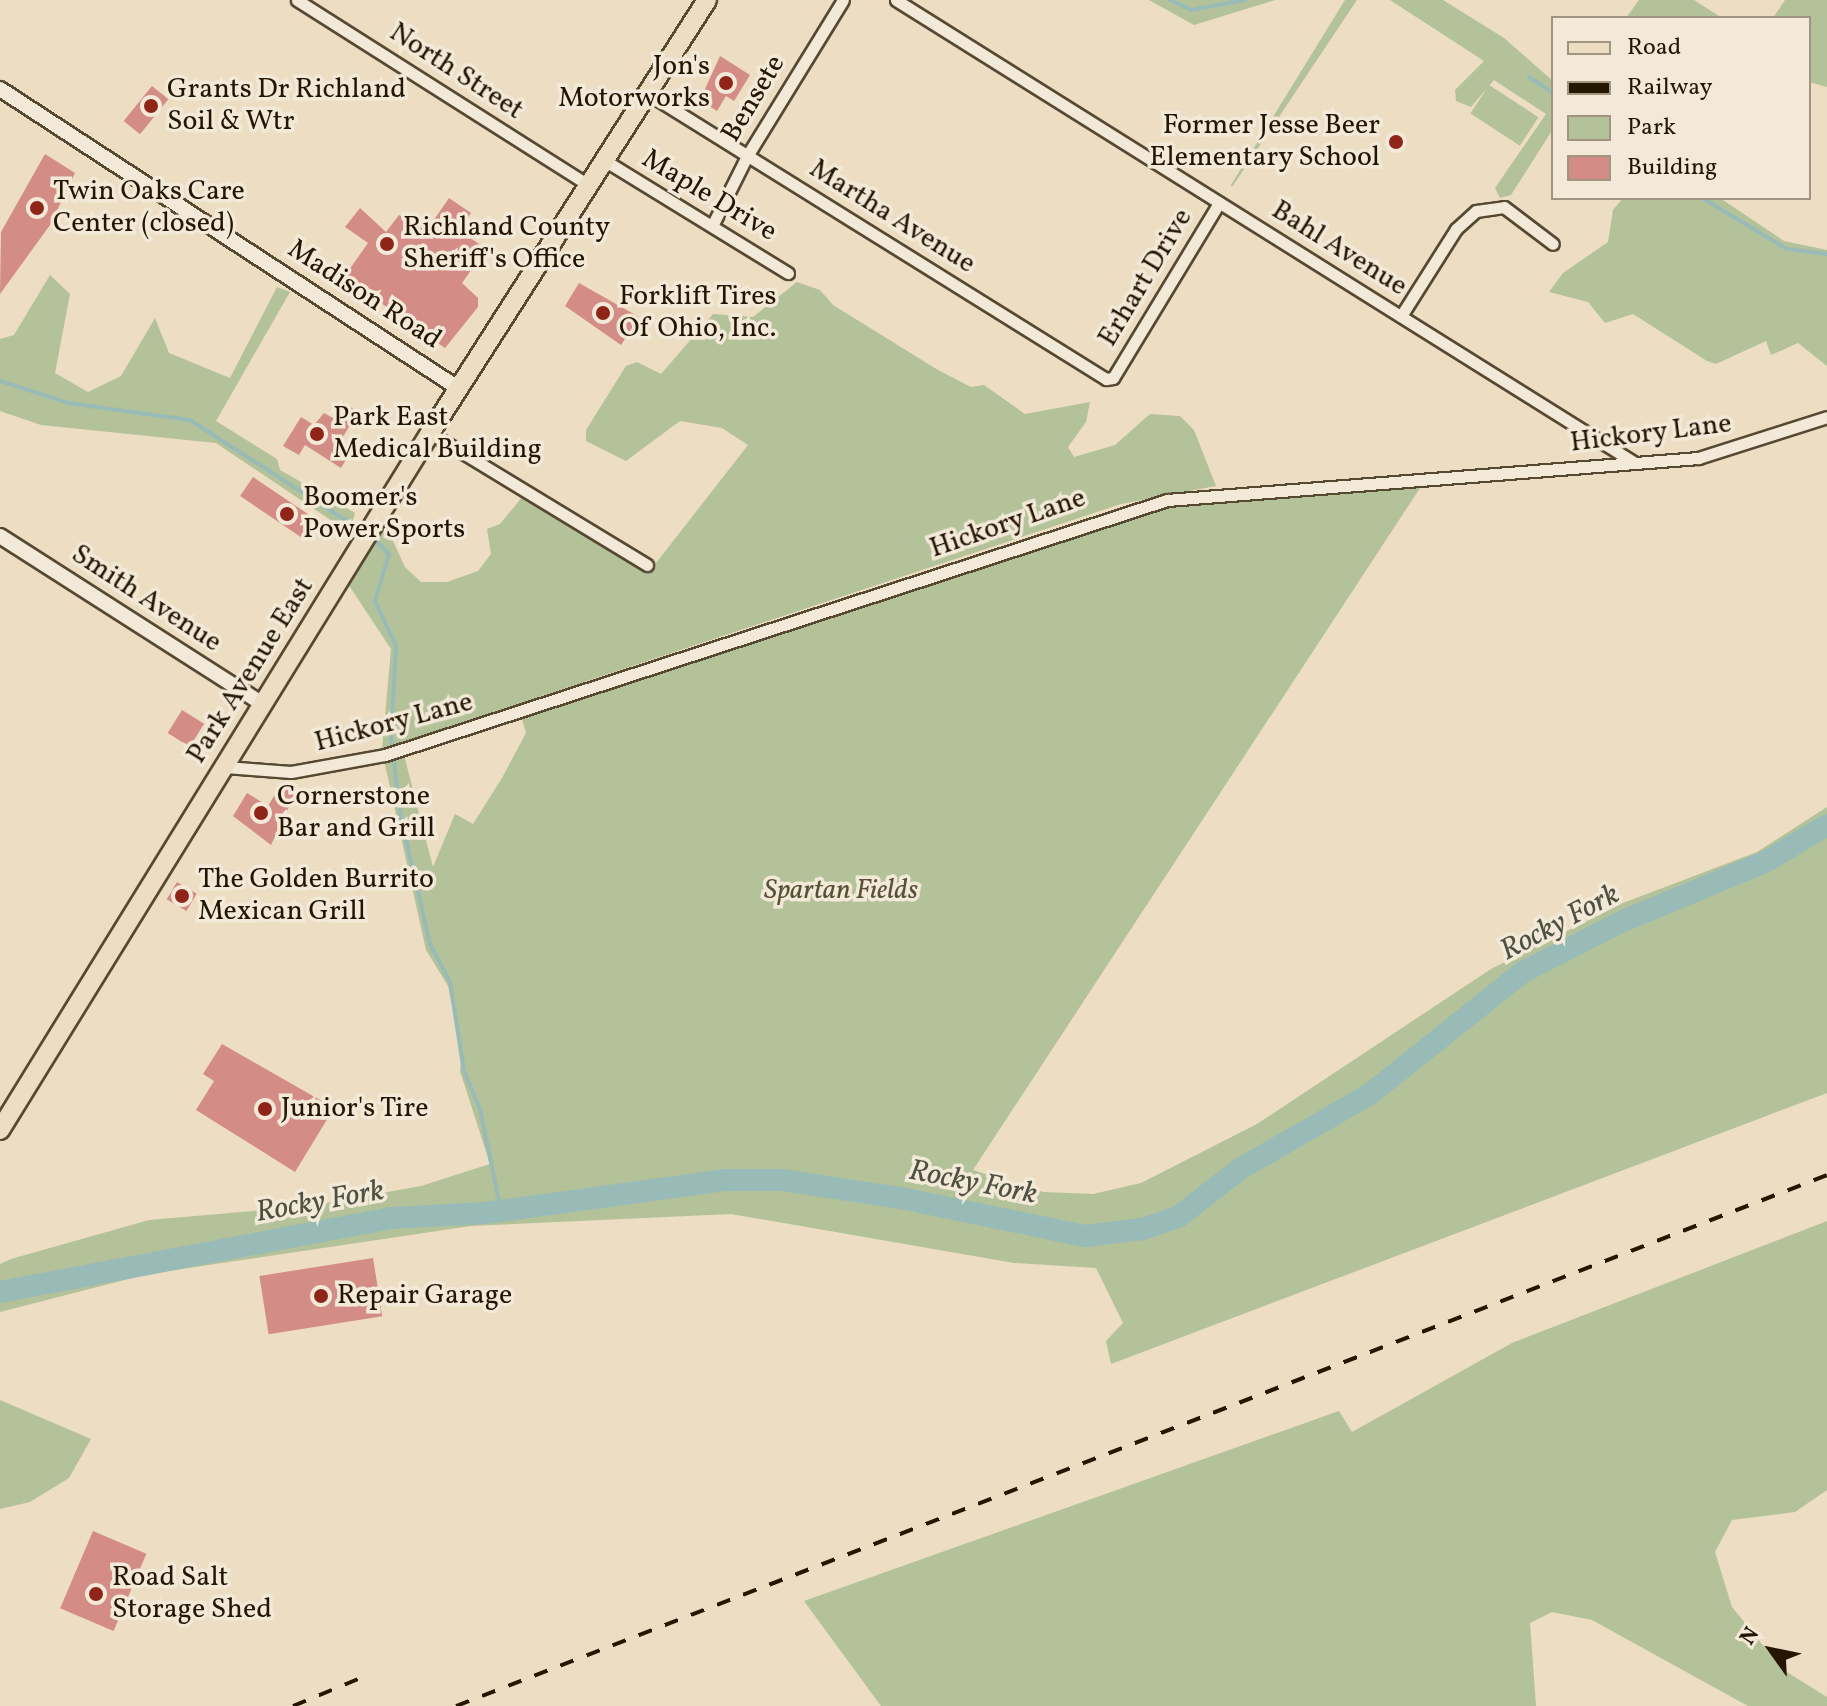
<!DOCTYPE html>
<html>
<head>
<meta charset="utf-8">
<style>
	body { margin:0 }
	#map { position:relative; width:1827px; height:1706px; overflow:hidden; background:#ecddc3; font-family:Vollkorn,serif }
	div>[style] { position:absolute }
	.green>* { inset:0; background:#b3c298; transform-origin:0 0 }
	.stream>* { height:4px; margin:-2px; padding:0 2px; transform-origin:2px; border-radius:2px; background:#99bbb7 }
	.river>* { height:22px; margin:-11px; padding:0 11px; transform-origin:11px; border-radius:11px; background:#99bbb7 }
	.building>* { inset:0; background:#d38c86; transform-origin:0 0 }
	.roads { filter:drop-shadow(2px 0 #574832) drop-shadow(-2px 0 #574832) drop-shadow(0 2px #574832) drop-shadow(0 -2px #574832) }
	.minor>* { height:11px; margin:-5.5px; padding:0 5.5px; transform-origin:5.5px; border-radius:5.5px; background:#f3e9d8 }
	.tertiary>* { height:14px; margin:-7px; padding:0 7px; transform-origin:7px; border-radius:7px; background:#f3e9d8 }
	.primary>* { height:18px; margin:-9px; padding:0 9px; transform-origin:9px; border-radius:9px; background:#ecddc3 }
	.rail>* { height:4px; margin-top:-2px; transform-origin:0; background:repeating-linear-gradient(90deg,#251602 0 14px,transparent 0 28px) }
	.dots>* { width:22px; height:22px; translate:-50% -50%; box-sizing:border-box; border:4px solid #f3e9d8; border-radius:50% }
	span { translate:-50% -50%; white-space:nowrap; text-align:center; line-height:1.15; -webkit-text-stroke:7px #f3e9d8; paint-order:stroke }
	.poi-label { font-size:28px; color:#251602 }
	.right { translate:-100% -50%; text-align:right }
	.left { translate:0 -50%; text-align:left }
	.street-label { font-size:28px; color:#251602 }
	.park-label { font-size:28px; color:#575236; font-style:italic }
	.water-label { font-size:30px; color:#4e5041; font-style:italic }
	.legend { position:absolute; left:1551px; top:16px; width:260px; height:184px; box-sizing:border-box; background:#f3e9d8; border:2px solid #a19582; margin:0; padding:10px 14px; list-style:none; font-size:24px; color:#251602 }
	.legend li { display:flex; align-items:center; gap:16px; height:40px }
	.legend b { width:40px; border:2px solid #a19582 }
	.north { position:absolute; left:1731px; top:1610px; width:80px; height:80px; -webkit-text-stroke:6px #f3e9d8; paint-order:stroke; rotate:303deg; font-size:22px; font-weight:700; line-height:32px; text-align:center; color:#251602 }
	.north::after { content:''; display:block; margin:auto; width:28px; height:36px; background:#251602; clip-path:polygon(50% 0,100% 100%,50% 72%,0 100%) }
</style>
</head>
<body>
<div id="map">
	<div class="green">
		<div style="clip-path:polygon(1149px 0,1275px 0,1194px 25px)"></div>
		<div style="clip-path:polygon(1345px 0,1357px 0,1232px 187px,1231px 185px)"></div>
		<div style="clip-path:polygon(1390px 0,1443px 0,1504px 38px,1553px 81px,1553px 129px,1511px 195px,1500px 198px,1495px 188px,1546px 114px,1494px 80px,1471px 107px,1456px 101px,1455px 90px,1484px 61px)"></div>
		<div style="clip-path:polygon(1639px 0,1694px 0,1722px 18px,1626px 18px)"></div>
		<div style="clip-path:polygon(1785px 0,1827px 0,1827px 87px,1809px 82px,1809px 18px,1773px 18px)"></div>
		<div style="left:1489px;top:85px;width:59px;height:34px;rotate:33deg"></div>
		<div style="clip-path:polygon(1623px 198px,1720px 198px,1784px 241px,1827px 250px,1827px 366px,1798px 343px,1771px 355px,1766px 341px,1716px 364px,1707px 361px,1633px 314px,1605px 323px,1588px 302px,1549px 292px,1563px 273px,1608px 242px,1613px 210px)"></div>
		<div style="clip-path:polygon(50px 275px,70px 294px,55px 373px,88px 392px,121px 376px,155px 318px,169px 353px,230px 378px,277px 287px,290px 292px,216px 421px,277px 459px,280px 470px,355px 513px,351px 528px,341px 527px,216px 443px,41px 425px,0 411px,0 339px,14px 335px)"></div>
		<div style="clip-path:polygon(797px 282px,820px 290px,833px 305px,938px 370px,971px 387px,984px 385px,1025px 414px,1090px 402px,1086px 422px,1068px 447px,1074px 457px,1115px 445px,1150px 414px,1180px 416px,1194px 430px,1216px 486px,1121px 504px,382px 749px,391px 649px,348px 584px,385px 524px,405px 567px,421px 582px,447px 582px,478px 571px,491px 554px,487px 529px,500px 524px,523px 496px,649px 572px,748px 445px,722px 428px,680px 421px,626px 461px,586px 441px,586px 430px,626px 366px,637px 362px,661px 374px,713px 314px,753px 317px)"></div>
		<div style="clip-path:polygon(1422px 485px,973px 1170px,1043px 1192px,1093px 1194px,1141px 1183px,1257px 1124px,1491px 969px,1623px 903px,1757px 852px,1827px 807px,1827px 1093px,1111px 1364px,1106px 1341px,1123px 1323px,1096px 1268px,1014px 1263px,731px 1214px,471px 1226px,148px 1274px,0 1312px,0 1264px,11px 1259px,149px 1220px,310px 1206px,421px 1186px,490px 1164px,460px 1071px,462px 1050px,448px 986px,426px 950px,384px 760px,404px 755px,433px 867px,455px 814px,473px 824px,502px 778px,526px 733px,522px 719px,1124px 516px,1175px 503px)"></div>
		<div style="clip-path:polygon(1827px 1221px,1827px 1490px,1795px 1512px,1732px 1520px,1715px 1552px,1732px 1607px,1782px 1669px,1827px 1697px,1827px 1706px,1748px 1706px,1592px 1620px,1552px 1612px,1530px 1623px,1536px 1706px,881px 1706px,804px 1601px,1339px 1411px,1352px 1432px,1512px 1343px)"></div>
		<div style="clip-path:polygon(0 1400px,91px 1439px,69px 1478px,30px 1502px,0 1509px)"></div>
	</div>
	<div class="stream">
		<div style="left:1170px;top:0;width:23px;rotate:25deg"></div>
		<div style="left:1191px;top:10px;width:55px;rotate:-10.5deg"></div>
		<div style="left:1529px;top:77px;width:29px;rotate:34deg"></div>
		<div style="left:1702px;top:198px;width:99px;rotate:31deg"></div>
		<div style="left:1787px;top:249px;width:40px;rotate:7.1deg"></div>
		<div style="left:0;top:381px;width:71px;rotate:17.9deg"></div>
		<div style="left:68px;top:403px;width:123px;rotate:7.9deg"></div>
		<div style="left:190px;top:420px;width:205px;rotate:32.8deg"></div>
		<div style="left:373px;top:538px;width:23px;rotate:45deg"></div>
		<div style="left:389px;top:554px;width:49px;rotate:106.6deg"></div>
		<div style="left:375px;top:601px;width:50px;rotate:65deg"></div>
		<div style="left:396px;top:646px;width:92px;rotate:93.1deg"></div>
		<div style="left:391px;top:738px;width:81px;rotate:82.9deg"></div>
		<div style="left:401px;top:818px;width:129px;rotate:77deg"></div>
		<div style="left:430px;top:944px;width:43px;rotate:62.2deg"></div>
		<div style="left:450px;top:982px;width:90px;rotate:81.1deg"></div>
		<div style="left:464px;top:1071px;width:41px;rotate:67.2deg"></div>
		<div style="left:480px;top:1109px;width:104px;rotate:78.4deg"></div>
	</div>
	<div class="river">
		<div style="left:0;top:1292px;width:397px;rotate:-10.7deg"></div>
		<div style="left:390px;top:1218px;width:95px;rotate:-3deg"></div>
		<div style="left:485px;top:1213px;width:242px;rotate:-7.8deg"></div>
		<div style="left:725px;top:1180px;width:57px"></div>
		<div style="left:782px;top:1180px;width:125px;rotate:8.7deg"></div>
		<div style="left:906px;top:1199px;width:183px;rotate:11.7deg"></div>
		<div style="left:1085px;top:1236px;width:58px;rotate:-6.9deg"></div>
		<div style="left:1143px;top:1229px;width:37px;rotate:-19deg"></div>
		<div style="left:1178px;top:1217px;width:78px;rotate:-37.7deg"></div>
		<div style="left:1240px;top:1169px;width:150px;rotate:-30deg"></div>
		<div style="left:1370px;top:1094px;width:196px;rotate:-38.6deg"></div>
		<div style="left:1523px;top:972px;width:110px;rotate:-27deg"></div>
		<div style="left:1621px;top:922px;width:158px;rotate:-22.7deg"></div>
		<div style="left:1767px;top:861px;width:70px;rotate:-31deg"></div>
	</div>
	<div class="building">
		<div style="clip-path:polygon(720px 56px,750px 75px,734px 101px,726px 96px,717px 111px,700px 100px)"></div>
		<div style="left:152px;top:86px;width:21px;height:45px;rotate:39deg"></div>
		<div style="clip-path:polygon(45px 154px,75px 173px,50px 225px,0 294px,1px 232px)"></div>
		<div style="clip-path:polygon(449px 198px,471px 213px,459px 230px,486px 249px,462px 283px,478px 298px,478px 307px,445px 348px,344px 277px,368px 243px,345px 227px,360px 208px,386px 232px,399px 215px,427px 230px)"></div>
		<div style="clip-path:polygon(579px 283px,639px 317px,621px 345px,565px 306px)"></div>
		<div style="clip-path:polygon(343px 402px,358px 412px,338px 445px,350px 453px,341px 468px,305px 445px,299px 455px,283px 446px,301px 417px,314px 425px,324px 413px,333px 418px)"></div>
		<div style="left:253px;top:477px;width:79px;height:23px;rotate:34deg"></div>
		<div style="left:182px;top:710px;width:26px;height:27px;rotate:32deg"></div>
		<div style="clip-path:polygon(282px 783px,296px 792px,271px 845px,233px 816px,247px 793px,268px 806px)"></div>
		<div style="left:177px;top:882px;width:23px;height:20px;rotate:31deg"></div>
		<div style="clip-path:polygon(222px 1044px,334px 1108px,295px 1172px,196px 1110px,214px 1081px,203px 1074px)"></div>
		<div style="left:373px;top:1258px;width:59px;height:115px;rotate:81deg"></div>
		<div style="left:93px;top:1531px;width:58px;height:84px;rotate:23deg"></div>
	</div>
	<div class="roads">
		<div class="minor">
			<div style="left:297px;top:0;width:345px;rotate:32.4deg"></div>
			<div style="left:896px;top:0;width:872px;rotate:32.07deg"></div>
			<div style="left:647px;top:93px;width:541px;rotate:31.93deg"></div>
			<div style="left:1106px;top:379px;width:7px;rotate:-8deg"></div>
			<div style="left:1113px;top:378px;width:205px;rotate:-58.8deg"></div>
			<div style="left:604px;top:160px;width:216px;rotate:31.6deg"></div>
			<div style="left:712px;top:226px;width:78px;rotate:-63.4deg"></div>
			<div style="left:747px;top:156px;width:183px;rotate:-58.4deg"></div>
			<div style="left:1401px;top:316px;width:103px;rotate:-57.7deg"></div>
			<div style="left:1456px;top:229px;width:27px;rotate:-42deg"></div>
			<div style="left:1476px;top:211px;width:28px;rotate:-8deg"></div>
			<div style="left:1504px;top:207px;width:61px;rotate:37.1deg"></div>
			<div style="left:430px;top:433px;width:254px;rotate:31.3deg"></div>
			<div style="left:225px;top:767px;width:66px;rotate:4.3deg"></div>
			<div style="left:291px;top:772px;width:96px;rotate:-10.3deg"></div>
			<div style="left:385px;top:755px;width:823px;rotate:-18.06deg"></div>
			<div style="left:1167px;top:500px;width:533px;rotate:-4.52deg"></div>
			<div style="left:1698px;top:458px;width:135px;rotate:-17.6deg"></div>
		</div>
		<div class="tertiary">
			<div style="left:0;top:89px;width:547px;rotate:33.14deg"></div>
			<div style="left:0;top:536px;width:313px;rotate:32.6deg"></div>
		</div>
		<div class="primary">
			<div style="left:0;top:1130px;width:819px;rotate:-58.33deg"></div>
			<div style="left:430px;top:433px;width:514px;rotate:-57.39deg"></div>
		</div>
	</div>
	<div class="rail">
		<div style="left:293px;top:1706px;width:81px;rotate:-22.5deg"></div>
		<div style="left:456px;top:1706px;width:1470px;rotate:-21.17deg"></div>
	</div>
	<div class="dots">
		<div style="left:726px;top:83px;background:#8f2418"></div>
		<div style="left:151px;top:106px;background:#8f2418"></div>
		<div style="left:1396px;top:142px;background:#8f2418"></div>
		<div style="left:37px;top:208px;background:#8f2418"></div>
		<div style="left:387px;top:244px;background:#8f2418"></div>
		<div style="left:603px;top:313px;background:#8f2418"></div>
		<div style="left:317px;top:434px;background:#8f2418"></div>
		<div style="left:287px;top:514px;background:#8f2418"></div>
		<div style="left:261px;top:813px;background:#8f2418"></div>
		<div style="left:182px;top:896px;background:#8f2418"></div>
		<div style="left:265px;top:1109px;background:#8f2418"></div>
		<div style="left:321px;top:1296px;background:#8f2418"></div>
		<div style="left:96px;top:1594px;background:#8f2418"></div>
	</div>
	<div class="poi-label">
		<span class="right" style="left:710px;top:83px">Jon's<br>Motorworks</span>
		<span class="left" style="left:167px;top:106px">Grants Dr Richland<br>Soil &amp; Wtr</span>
		<span class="right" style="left:1380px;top:142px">Former Jesse Beer<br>Elementary School</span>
		<span class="left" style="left:53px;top:208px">Twin Oaks Care<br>Center (closed)</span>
		<span class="left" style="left:403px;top:244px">Richland County<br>Sheriff's Office</span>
		<span class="left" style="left:619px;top:313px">Forklift Tires<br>Of Ohio, Inc.</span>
		<span class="left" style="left:333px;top:434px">Park East<br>Medical Building</span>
		<span class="left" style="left:303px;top:514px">Boomer's<br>Power Sports</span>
		<span class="left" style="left:277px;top:813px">Cornerstone<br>Bar and Grill</span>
		<span class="left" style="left:198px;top:896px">The Golden Burrito<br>Mexican Grill</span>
		<span class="left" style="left:281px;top:1109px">Junior's Tire</span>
		<span class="left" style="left:337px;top:1296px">Repair Garage</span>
		<span class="left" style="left:112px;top:1594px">Road Salt<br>Storage Shed</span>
	</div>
	<div class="street-label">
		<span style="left:456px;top:72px;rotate:33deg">North Street</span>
		<span style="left:754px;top:99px;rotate:-59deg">Bensete</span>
		<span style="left:709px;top:196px;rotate:31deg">Maple Drive</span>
		<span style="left:892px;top:217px;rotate:32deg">Martha Avenue</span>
		<span style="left:1339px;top:249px;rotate:32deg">Bahl Avenue</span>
		<span style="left:1146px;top:278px;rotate:-59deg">Erhart Drive</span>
		<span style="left:364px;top:295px;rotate:33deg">Madison Road</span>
		<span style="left:1651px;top:434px;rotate:-7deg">Hickory Lane</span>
		<span style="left:1008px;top:524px;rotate:-19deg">Hickory Lane</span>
		<span style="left:146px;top:599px;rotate:33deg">Smith Avenue</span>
		<span style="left:251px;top:671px;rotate:-58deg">Park Avenue East</span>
		<span style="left:394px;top:723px;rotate:-15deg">Hickory Lane</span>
	</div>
	<div class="park-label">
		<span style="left:841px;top:891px">Spartan Fields</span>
	</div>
	<div class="water-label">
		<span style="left:1560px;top:923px;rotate:-28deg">Rocky Fork</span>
		<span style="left:973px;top:1183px;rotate:11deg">Rocky Fork</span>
		<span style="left:320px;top:1202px;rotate:-10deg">Rocky Fork</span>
	</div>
	<ul class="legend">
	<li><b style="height:10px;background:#ecddc3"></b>Road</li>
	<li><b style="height:10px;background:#251602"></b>Railway</li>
	<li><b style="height:22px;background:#b3c298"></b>Park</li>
	<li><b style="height:22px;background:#d38c86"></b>Building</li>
	</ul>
	<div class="north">N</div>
</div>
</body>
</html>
